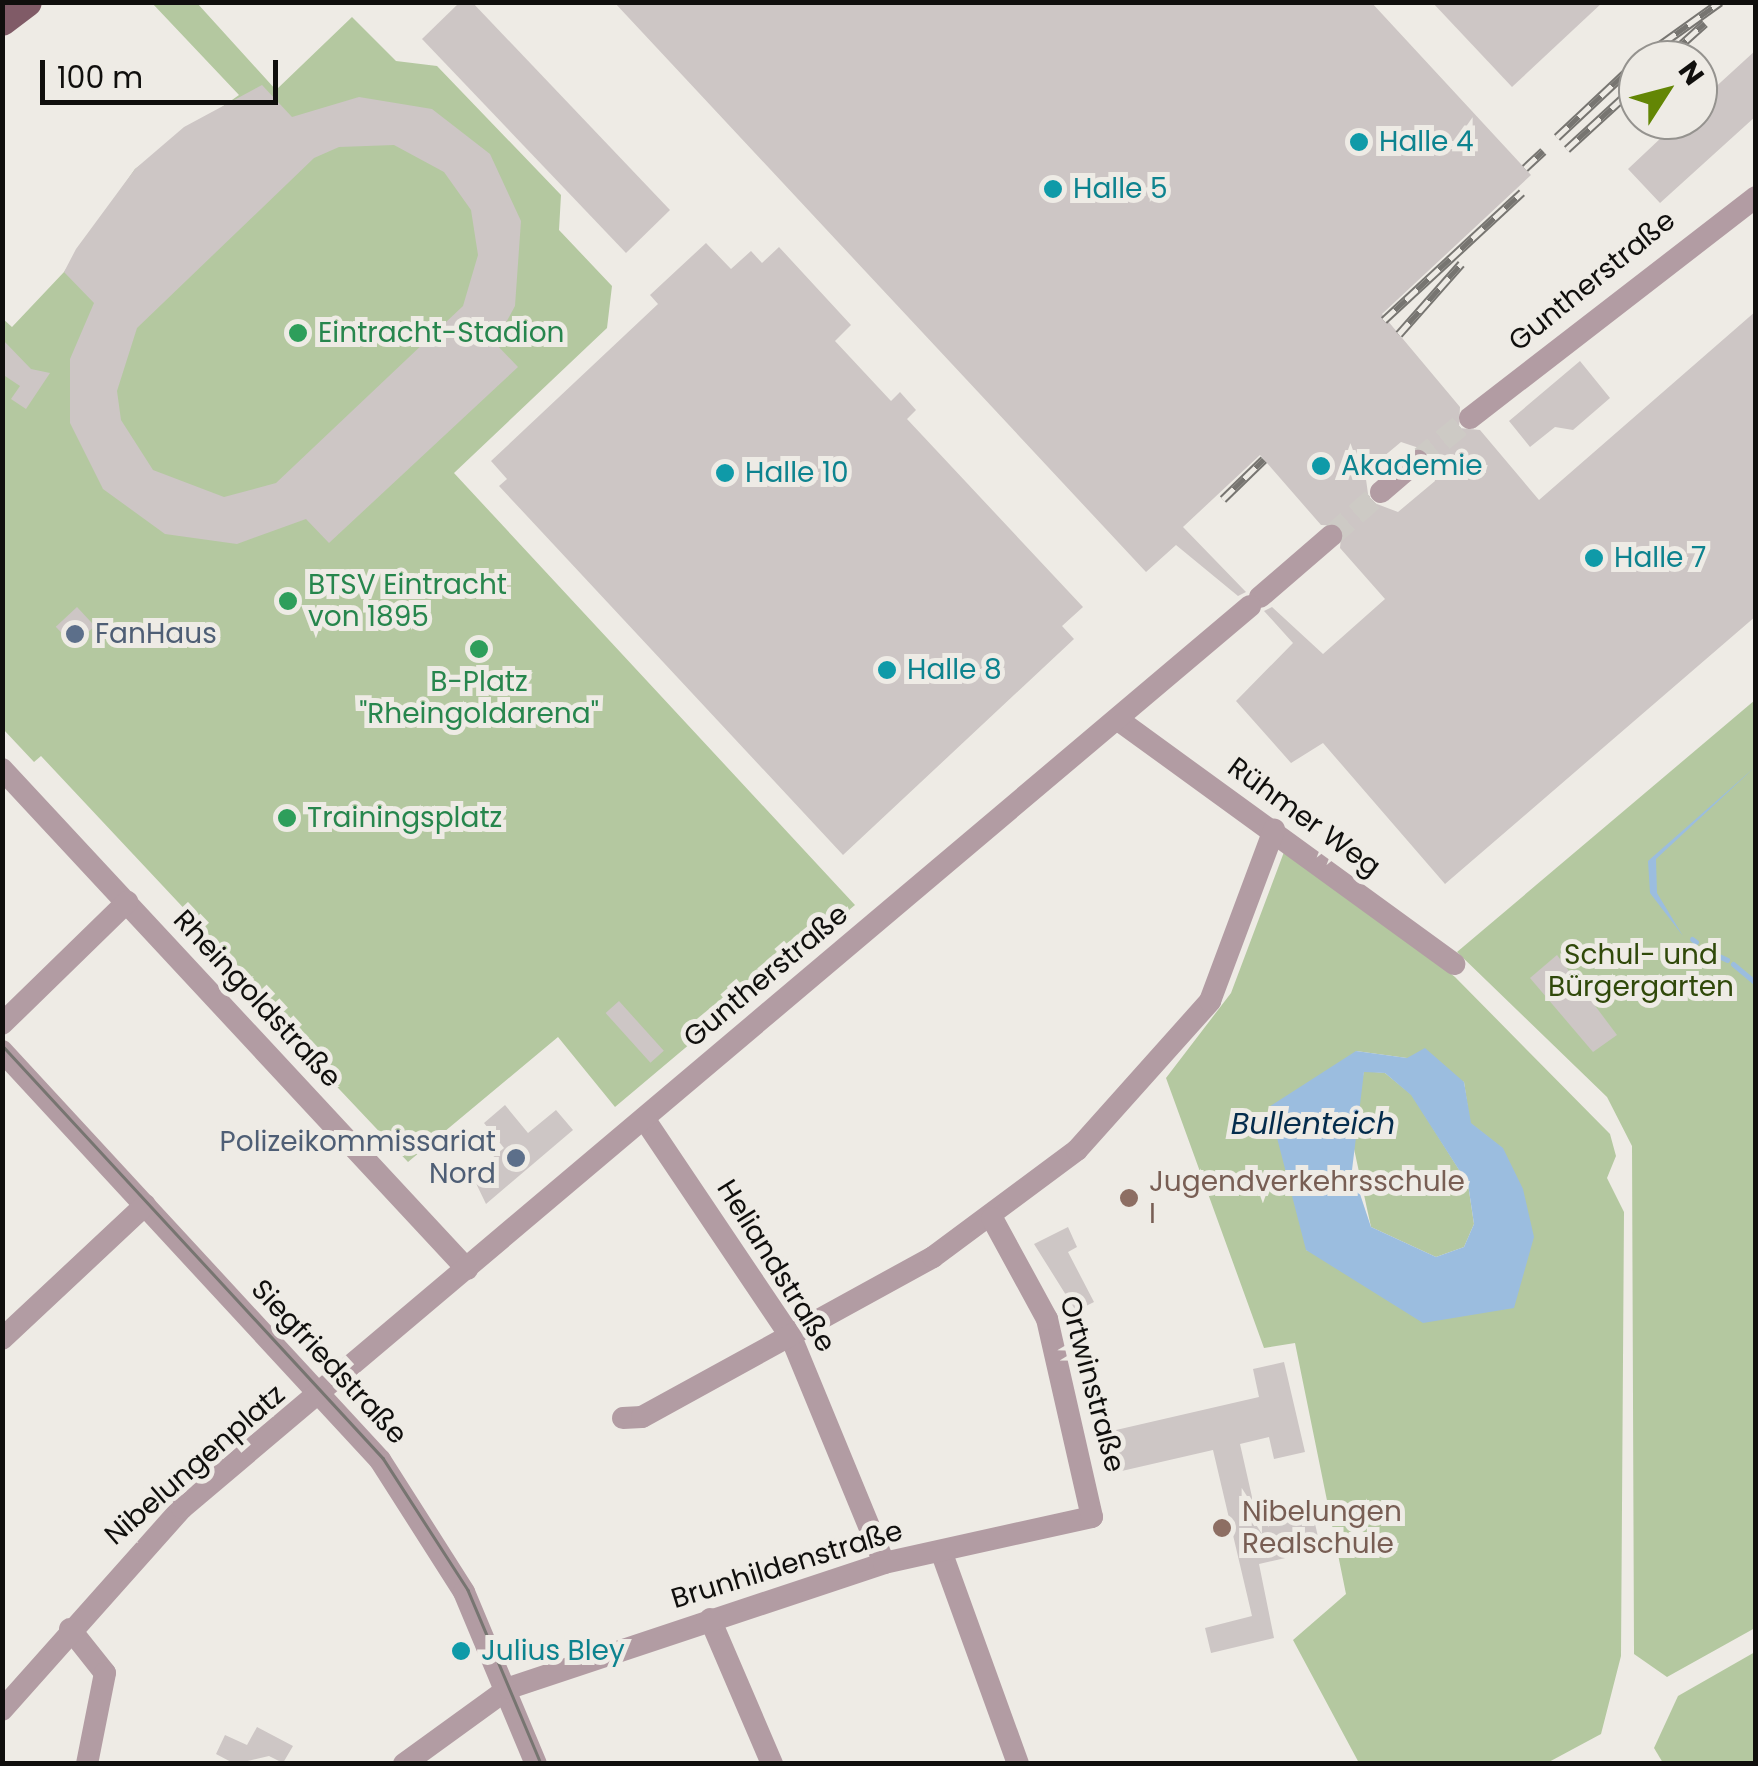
<!DOCTYPE html>
<html>
<head>
<meta charset="utf-8">
<style>
	body { margin:0 }
	#map { position:relative; width:1758px; height:1766px; overflow:hidden; background:#eeebe5; font-family:Poppins,sans-serif }
	div>[style] { position:absolute }
	.green>* { inset:0; background:#b4c8a0 }
	.water>* { inset:0; background:#9bbddf }
	.stream>* { height:5px; margin:-2.5px; padding:0 2.5px; transform-origin:2.5px; border-radius:2.5px; background:#9bbddf }
	.building>* { inset:0; background:#cdc6c5; transform-origin:0 0 }
	.minor-tunnel>* { height:22px; margin-top:-11px; transform-origin:0; background:repeating-linear-gradient(90deg,#cdcac5 0 22px,transparent 0 33px) }
	.minor>* { height:22px; margin:-11px; padding:0 11px; transform-origin:11px; border-radius:11px; background:#b29ca3 }
	.major>* { height:30px; margin:-15px; padding:0 15px; transform-origin:15px; border-radius:15px; background:#805b67 }
	.tram>* { height:2.5px; margin:-1.25px; padding:0 1.25px; transform-origin:1.25px; border-radius:1.25px; background:#777571 }
	.rail>* { height:9px; margin-top:-4.5px; transform-origin:0; background:repeating-linear-gradient(90deg,#eeebe5 0 15px,#777571 0 30px); box-sizing:border-box; border-block:2px solid #777571 }
	.dots>* { width:28px; height:28px; translate:-50% -50%; box-sizing:border-box; border:5px solid #eeebe5; border-radius:50% }
	span { translate:-50% -50%; white-space:nowrap; text-align:center; line-height:1.15; -webkit-text-stroke:10px #eeebe5; paint-order:stroke }
	.culture-label { font-size:28px; color:#0d838f }
	.left { translate:0 -50%; text-align:left }
	.street-label { font-size:28px; color:#100f0d }
	.leisure-label { font-size:28px; color:#27864d }
	.service-label { font-size:28px; color:#4e5e75 }
	.right { translate:-100% -50%; text-align:right }
	.park-label { font-size:28px; color:#30490a }
	.education-label { font-size:28px; color:#785e54 }
	.water-label { font-size:30px; color:#042c4d; font-style:italic }
	.frame { position:absolute; inset:0; border:5px solid #100f0d; pointer-events:none }
	.north { position:absolute; left:1618px; top:40px; width:100px; height:100px; box-sizing:border-box; background:#eeebe5; border:2px solid #95938f; border-radius:50%; rotate:54deg; font-size:28px; font-weight:700; line-height:40px; text-align:center; color:#100f0d }
	.north::after { content:''; display:block; margin:auto; width:35px; height:45px; background:#638605; clip-path:polygon(50% 0,100% 100%,50% 72%,0 100%) }
	.scale { position:absolute; left:40px; top:60px; width:238px; height:45px; box-sizing:border-box; border:5px solid #100f0d; border-top:0; padding-left:12px; font-size:30px; line-height:35px; white-space:nowrap; color:#100f0d; -webkit-text-stroke:8px #eeebe5; paint-order:stroke }
</style>
</head>
<body>
<div id="map">
	<div class="green">
		<div style="clip-path:polygon(152px 3px,197px 3px,276px 90px,352px 17px,396px 61px,437px 66px,561px 195px,559px 230px,612px 286px,607px 328px,454px 473px,855px 905px,615px 1107px,558px 1037px,408px 1162px,306px 1054px,313px 1046px,41px 756px,34px 762px,3px 729px,2px 318px,12px 327px,64px 272px,135px 169px,239px 95px)"></div>
		<div style="clip-path:polygon(1755px 700px,1755px 1628px,1667px 1677px,1634px 1654px,1632px 1146px,1607px 1097px,1457px 952px)"></div>
		<div style="clip-path:polygon(evenodd,1287px 844px,1455px 977px,1610px 1134px,1616px 1156px,1607px 1178px,1624px 1212px,1621px 1656px,1601px 1734px,1547px 1763px,1359px 1763px,1293px 1640px,1346px 1594px,1295px 1343px,1264px 1348px,1166px 1078px,1231px 993px,1287px 844px,1356px 1051px,1407px 1058px,1464px 1082px,1470px 1123px,1502px 1148px,1514px 1308px,1306px 1250px,1356px 1051px)"></div>
		<div style="clip-path:polygon(1364px 1071px,1385px 1073px,1412px 1095px,1468px 1184px,1474px 1224px,1464px 1247px,1436px 1257px,1371px 1227px,1351px 1135px)"></div>
		<div style="clip-path:polygon(1755px 1652px,1755px 1763px,1663px 1763px,1654px 1748px,1678px 1696px)"></div>
	</div>
	<div class="water">
		<div style="clip-path:polygon(1755px 767px,1656px 859px,1657px 893px,1683px 936px,1650px 893px,1648px 861px)"></div>
		<div style="clip-path:polygon(evenodd,1425px 1048px,1464px 1082px,1471px 1123px,1503px 1148px,1523px 1189px,1534px 1237px,1514px 1308px,1423px 1323px,1306px 1250px,1269px 1107px,1356px 1051px,1407px 1058px,1425px 1048px,1364px 1072px,1385px 1073px,1411px 1095px,1468px 1184px,1474px 1224px,1464px 1247px,1436px 1257px,1371px 1227px,1352px 1170px,1364px 1072px)"></div>
	</div>
	<div class="stream">
		<div style="left:1692px;top:939px;width:5px;rotate:37deg"></div>
		<div style="left:1708px;top:951px;width:21px;rotate:25deg"></div>
		<div style="left:1733px;top:964px;width:30px;rotate:40deg"></div>
	</div>
	<div class="building">
		<div style="clip-path:polygon(460px 2px,472px 2px,670px 210px,626px 253px,422px 39px)"></div>
		<div style="clip-path:polygon(evenodd,614px 2px,1371px 2px,1531px 175px,1382px 314px,1460px 407px,1459px 428px,1480px 430px,1539px 500px,1756px 311px,1756px 616px,1445px 884px,1323px 743px,1291px 763px,1236px 701px,1293px 643px,1264px 611px,1272px 607px,1323px 654px,1385px 599px,1340px 548px,1342px 526px,1321px 525px,1260px 455px,1183px 527px,1246px 592px,1238px 596px,1176px 545px,1146px 572px,614px 2px,1401px 442px,1428px 451px,1435px 481px,1398px 512px,1369px 501px,1365px 472px,1401px 442px)"></div>
		<div style="clip-path:polygon(1432px 2px,1603px 2px,1512px 87px)"></div>
		<div style="clip-path:polygon(1756px 50px,1756px 116px,1660px 203px,1628px 169px,1680px 120px,1698px 120px,1698px 103px)"></div>
		<div style="clip-path:polygon(evenodd,262px 85px,292px 117px,359px 97px,432px 109px,490px 154px,521px 221px,515px 306px,495px 343px,518px 367px,329px 543px,306px 519px,237px 544px,165px 534px,103px 489px,70px 423px,70px 359px,94px 303px,64px 272px,76px 249px,135px 169px,184px 127px,262px 85px,394px 145px,444px 172px,471px 210px,478px 255px,463px 306px,276px 483px,224px 497px,153px 470px,121px 420px,117px 391px,137px 328px,314px 158px,339px 147px,394px 145px)"></div>
		<div style="clip-path:polygon(706px 243px,731px 269px,751px 251px,762px 263px,779px 247px,851px 325px,835px 341px,891px 401px,900px 392px,916px 410px,907px 419px,1083px 607px,1062px 626px,1074px 639px,843px 855px,499px 486px,507px 479px,491px 461px,658px 304px,650px 295px)"></div>
		<div style="clip-path:polygon(2px 339px,31px 369px,50px 373px,26px 409px,11px 399px,20px 386px,2px 374px)"></div>
		<div style="clip-path:polygon(1580px 361px,1610px 398px,1573px 430px,1555px 427px,1530px 447px,1509px 421px)"></div>
		<div style="left:77px;top:607px;width:26px;height:29px;rotate:47deg"></div>
		<div style="clip-path:polygon(1557px 955px,1617px 1035px,1593px 1052px,1530px 978px)"></div>
		<div style="left:619px;top:1001px;width:67px;height:18px;rotate:48deg"></div>
		<div style="clip-path:polygon(505px 1105px,528px 1133px,556px 1110px,573px 1130px,486px 1204px,472px 1175px,504px 1148px,484px 1123px)"></div>
		<div style="clip-path:polygon(1068px 1227px,1077px 1247px,1068px 1252px,1094px 1302px,1076px 1311px,1034px 1244px)"></div>
		<div style="clip-path:polygon(1284px 1362px,1305px 1452px,1274px 1459px,1269px 1437px,1240px 1444px,1257px 1519px,1311px 1506px,1321px 1550px,1259px 1564px,1274px 1638px,1211px 1653px,1205px 1628px,1252px 1616px,1213px 1450px,1113px 1473px,1103px 1433px,1259px 1397px,1253px 1369px)"></div>
		<div style="clip-path:polygon(257px 1727px,293px 1746px,283px 1763px,269px 1756px,235px 1764px,216px 1754px,225px 1735px,247px 1745px)"></div>
	</div>
	<div class="minor-tunnel">
		<div style="left:1417px;top:461px;width:68px;rotate:-39.1deg"></div>
		<div style="left:1331px;top:536px;width:67px;rotate:-41.3deg"></div>
	</div>
	<div class="minor">
		<div style="left:1470px;top:418px;width:361px;rotate:-37.7deg"></div>
		<div style="left:1381px;top:492px;width:48px;rotate:-40.7deg"></div>
		<div style="left:1260px;top:597px;width:94px;rotate:-40.7deg"></div>
		<div style="left:1117px;top:719px;width:417px;rotate:36deg"></div>
		<div style="left:2px;top:769px;width:683px;rotate:47.08deg"></div>
		<div style="left:2px;top:1024px;width:175px;rotate:-44.3deg"></div>
		<div style="left:2px;top:1051px;width:557px;rotate:47.26deg"></div>
		<div style="left:380px;top:1460px;width:156px;rotate:57.5deg"></div>
		<div style="left:464px;top:1592px;width:186px;rotate:67.3deg"></div>
		<div style="left:645px;top:1120px;width:262px;rotate:56.1deg"></div>
		<div style="left:791px;top:1337px;width:244px;rotate:67.6deg"></div>
		<div style="left:2px;top:1339px;width:196px;rotate:-43.1deg"></div>
		<div style="left:623px;top:1418px;width:19px;rotate:-3deg"></div>
		<div style="left:642px;top:1417px;width:332px;rotate:-28.8deg"></div>
		<div style="left:933px;top:1257px;width:179px;rotate:-36.6deg"></div>
		<div style="left:1077px;top:1150px;width:200px;rotate:-48.2deg"></div>
		<div style="left:1210px;top:1001px;width:183px;rotate:-69.5deg"></div>
		<div style="left:941px;top:1551px;width:226px;rotate:70.1deg"></div>
		<div style="left:710px;top:1619px;width:158px;rotate:66.8deg"></div>
		<div style="left:70px;top:1629px;width:56px;rotate:51.5deg"></div>
		<div style="left:105px;top:1673px;width:93px;rotate:101.2deg"></div>
		<div style="left:2px;top:1710px;width:271px;rotate:-48.3deg"></div>
		<div style="left:182px;top:1508px;width:1398px;rotate:-40.18deg"></div>
		<div style="left:404px;top:1764px;width:130px;rotate:-35.9deg"></div>
		<div style="left:509px;top:1688px;width:395px;rotate:-18.4deg"></div>
		<div style="left:884px;top:1563px;width:213px;rotate:-12.5deg"></div>
		<div style="left:1092px;top:1517px;width:203px;rotate:-102.8deg"></div>
		<div style="left:1047px;top:1319px;width:115px;rotate:-118.6deg"></div>
	</div>
	<div class="major">
		<div style="left:2px;top:21px;width:31px;rotate:-37deg"></div>
	</div>
	<div class="tram">
		<div style="left:2px;top:1045px;width:562px;rotate:47.31deg"></div>
		<div style="left:383px;top:1458px;width:157px;rotate:57.2deg"></div>
		<div style="left:468px;top:1590px;width:189px;rotate:67.2deg"></div>
	</div>
	<div class="rail">
		<div style="left:1639px;top:60px;width:100px;rotate:-35.6deg"></div>
		<div style="left:1664px;top:60px;width:55px;rotate:-42.1deg"></div>
		<div style="left:1557px;top:137px;width:111px;rotate:-43.2deg"></div>
		<div style="left:1567px;top:149px;width:96px;rotate:-42.5deg"></div>
		<div style="left:1525px;top:168px;width:25px;rotate:-43deg"></div>
		<div style="left:1384px;top:320px;width:188px;rotate:-42.8deg"></div>
		<div style="left:1399px;top:334px;width:94px;rotate:-48.5deg"></div>
		<div style="left:1223px;top:499px;width:57px;rotate:-44.3deg"></div>
	</div>
	<div class="dots">
		<div style="left:1359px;top:142px;background:#0f9aa8"></div>
		<div style="left:1053px;top:189px;background:#0f9aa8"></div>
		<div style="left:298px;top:333px;background:#2e9e5b"></div>
		<div style="left:1321px;top:466px;background:#0f9aa8"></div>
		<div style="left:725px;top:473px;background:#0f9aa8"></div>
		<div style="left:1594px;top:558px;background:#0f9aa8"></div>
		<div style="left:288px;top:601px;background:#2e9e5b"></div>
		<div style="left:75px;top:634px;background:#5c6f8a"></div>
		<div style="left:479px;top:649px;background:#2e9e5b"></div>
		<div style="left:887px;top:670px;background:#0f9aa8"></div>
		<div style="left:287px;top:818px;background:#2e9e5b"></div>
		<div style="left:516px;top:1158px;background:#5c6f8a"></div>
		<div style="left:1129px;top:1198px;background:#8d6e63"></div>
		<div style="left:1222px;top:1528px;background:#8d6e63"></div>
		<div style="left:461px;top:1651px;background:#0f9aa8"></div>
	</div>
	<div class="culture-label">
		<span class="left" style="left:1379px;top:142px">Halle 4</span>
		<span class="left" style="left:1073px;top:189px">Halle 5</span>
		<span class="left" style="left:1341px;top:466px">Akademie</span>
		<span class="left" style="left:745px;top:473px">Halle 10</span>
		<span class="left" style="left:1614px;top:558px">Halle 7</span>
		<span class="left" style="left:907px;top:670px">Halle 8</span>
		<span class="left" style="left:481px;top:1651px">Julius Bley</span>
	</div>
	<div class="street-label">
		<span style="left:1592px;top:281px;rotate:-39deg">Guntherstraße</span>
		<span style="left:1304px;top:817px;rotate:36deg">Rühmer Weg</span>
		<span style="left:766px;top:976px;rotate:-40deg">Guntherstraße</span>
		<span style="left:257px;top:999px;rotate:47deg">Rheingoldstraße</span>
		<span style="left:776px;top:1266px;rotate:58deg">Heliandstraße</span>
		<span style="left:329px;top:1362px;rotate:47deg">Siegfriedstraße</span>
		<span style="left:1092px;top:1384px;rotate:75deg">Ortwinstraße</span>
		<span style="left:195px;top:1465px;rotate:-41deg">Nibelungenplatz</span>
		<span style="left:787px;top:1565px;rotate:-17deg">Brunhildenstraße</span>
	</div>
	<div class="leisure-label">
		<span class="left" style="left:318px;top:333px">Eintracht-Stadion</span>
		<span class="left" style="left:308px;top:601px">BTSV Eintracht<br>von 1895</span>
		<span style="left:479px;top:698px">B-Platz<br>"Rheingoldarena"</span>
		<span class="left" style="left:307px;top:818px">Trainingsplatz</span>
	</div>
	<div class="service-label">
		<span class="left" style="left:95px;top:634px">FanHaus</span>
		<span class="right" style="left:496px;top:1158px">Polizeikommissariat<br>Nord</span>
	</div>
	<div class="park-label">
		<span style="left:1641px;top:971px">Schul- und<br>Bürgergarten</span>
	</div>
	<div class="education-label">
		<span class="left" style="left:1149px;top:1198px">Jugendverkehrsschule<br>I</span>
		<span class="left" style="left:1242px;top:1528px">Nibelungen<br>Realschule</span>
	</div>
	<div class="water-label">
		<span style="left:1313px;top:1124px">Bullenteich</span>
	</div>
	<div class="frame"></div>
	<div class="north">N</div>
	<div class="scale">100 m</div>
</div>
</body>
</html>
